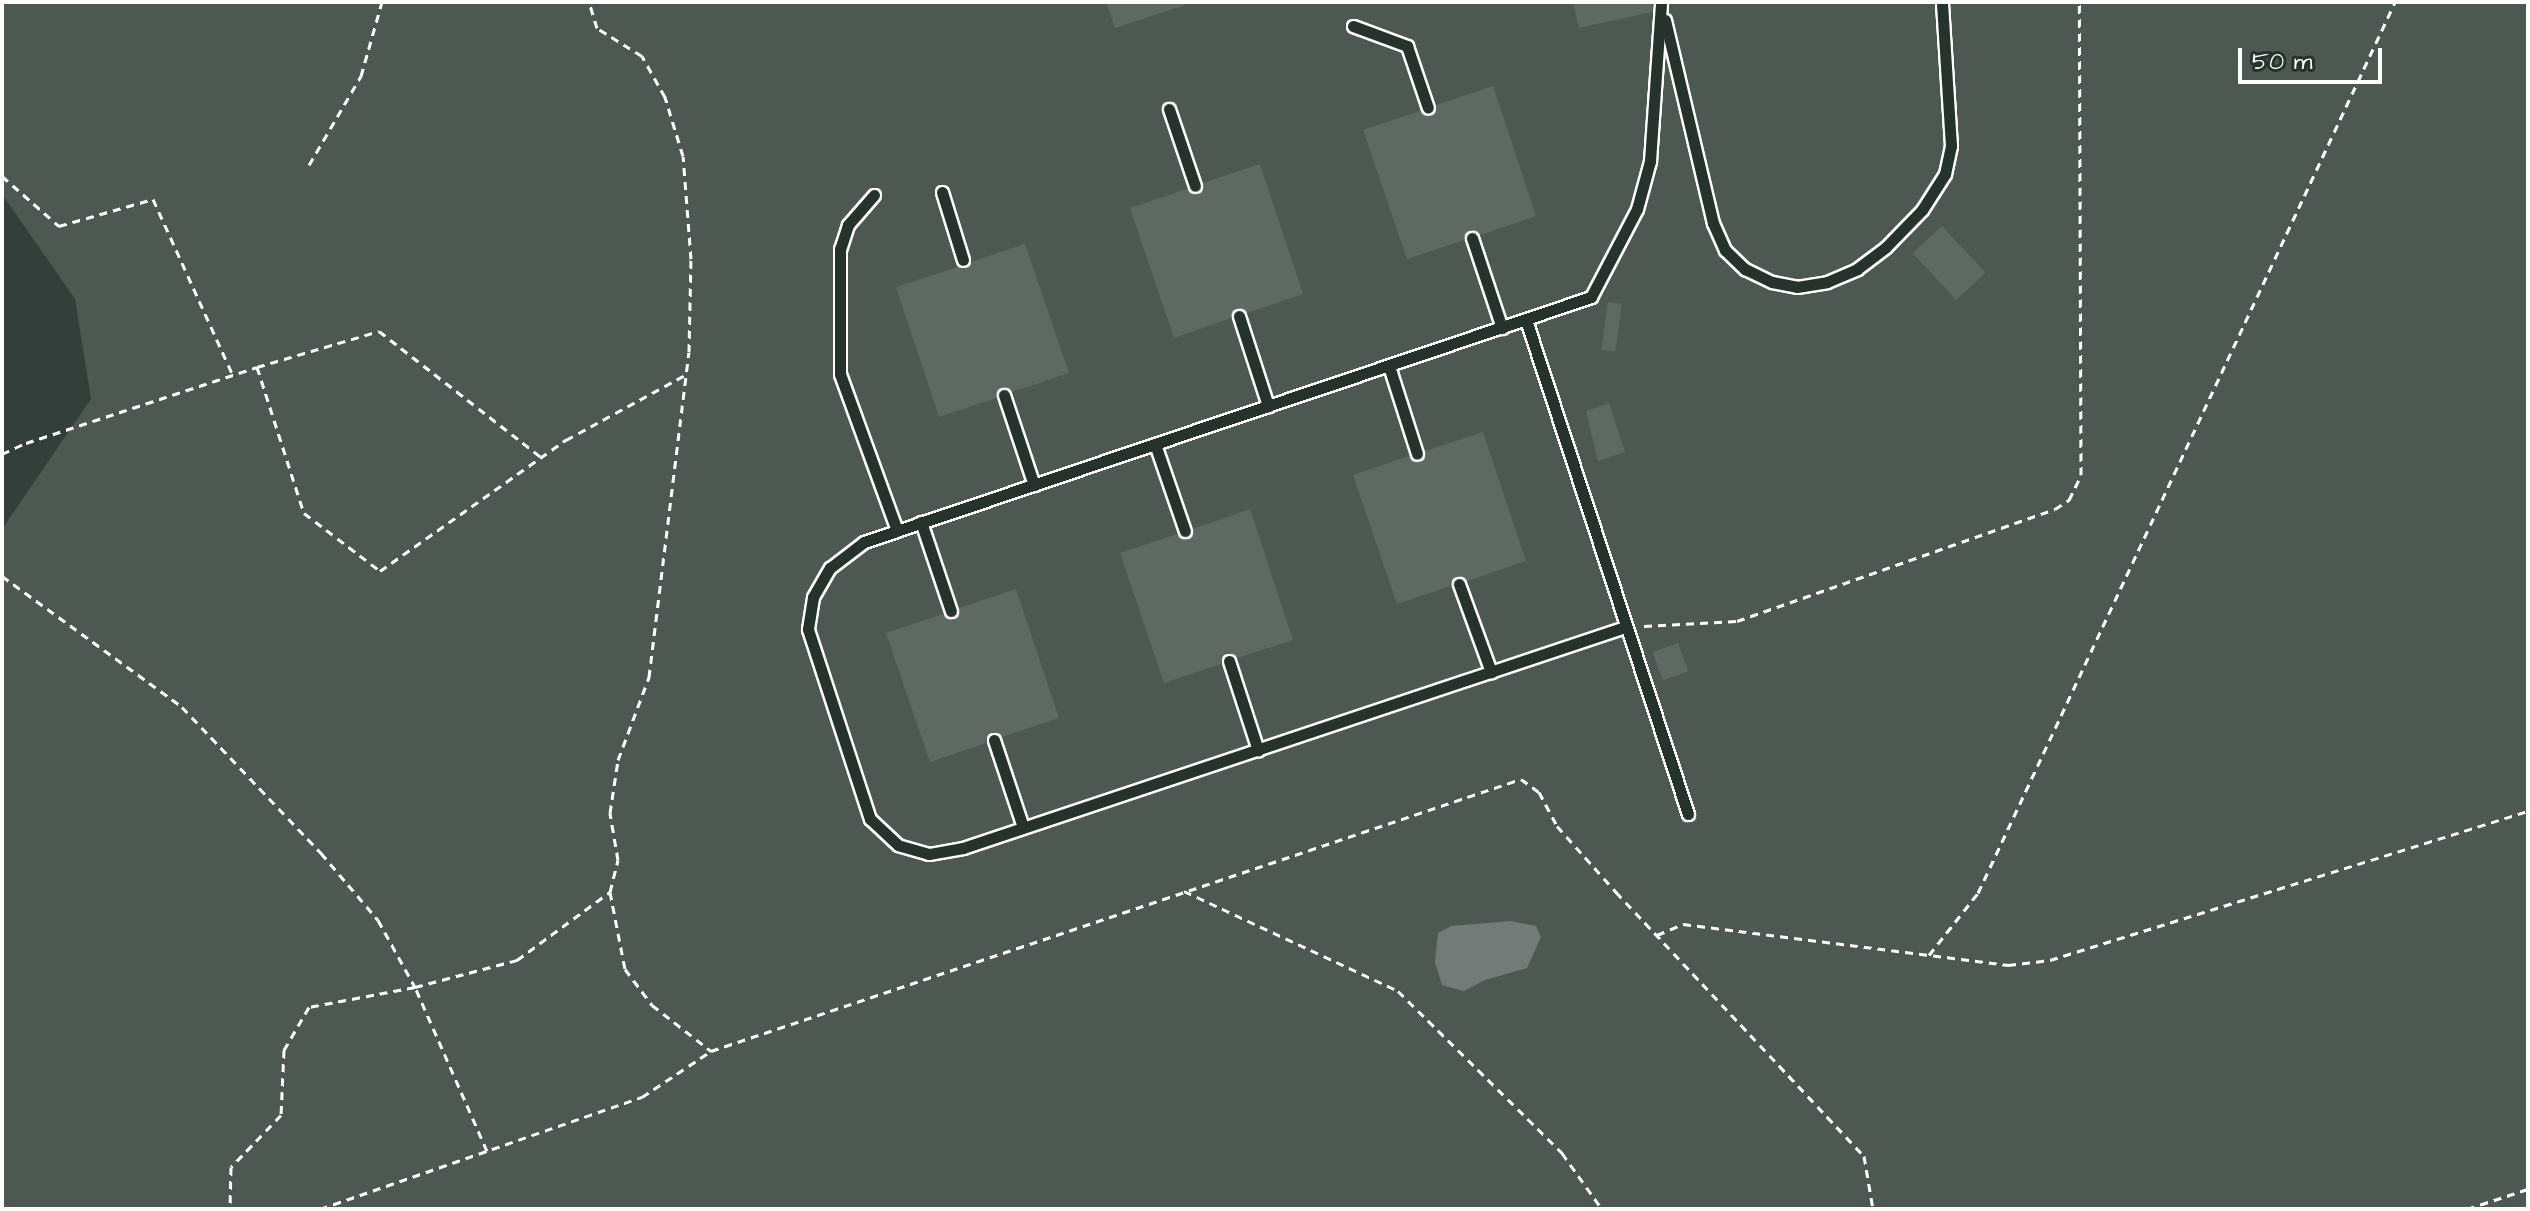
<!DOCTYPE html>
<html>
<head>
<meta charset="utf-8">
<style>
	body { margin:0 }
	#map { position:relative; width:2530px; height:1211px; overflow:hidden; background:#333f3a; font-family:"Architects Daughter",sans-serif }
	div>[style] { position:absolute }
	.green>* { inset:0; background:#4d5853 }
	.water>* { inset:0; background:#737b78 }
	.building>* { inset:0; background:#5f6964; transform-origin:0 0 }
	.path>* { height:3px; margin-top:-1.5px; transform-origin:0; background:repeating-linear-gradient(90deg,#fff 0 8px,transparent 0 14px) }
	.roads { filter:drop-shadow(2px 0 #fff) drop-shadow(-2px 0 #fff) drop-shadow(0 2px #fff) drop-shadow(0 -2px #fff) }
	.lane>* { height:11px; margin:-5.5px; padding:0 5.5px; transform-origin:5.5px; border-radius:5.5px; background:#26332d }
	span { translate:-50% -50%; white-space:nowrap; text-align:center; line-height:1.15; -webkit-text-stroke:6px #26332d; paint-order:stroke }
	.frame { position:absolute; inset:0; border:4px solid #fff; pointer-events:none }
	.scale { position:absolute; left:2238px; top:48px; width:144px; height:36px; box-sizing:border-box; border:4px solid #fff; border-top:0; padding-left:10px; font-size:24px; line-height:28px; white-space:nowrap; color:#fff; -webkit-text-stroke:6px #26332d; paint-order:stroke }
</style>
</head>
<body>
<div id="map">
	<div class="green">
		<div style="clip-path:polygon(2px 2px,2528px 2px,2528px 1209px,2px 1209px,2px 529px,91px 399px,75px 299px,2px 194px)"></div>
	</div>
	<div class="water">
		<div style="clip-path:polygon(1511px 921px,1536px 926px,1541px 937px,1527px 968px,1485px 980px,1464px 991px,1442px 985px,1435px 962px,1438px 933px,1451px 926px)"></div>
	</div>
	<div class="building">
		<div style="clip-path:polygon(1106px 2px,1184px 2px,1185px 5px,1115px 28px)"></div>
		<div style="clip-path:polygon(1573px 2px,1652px 2px,1652px 12px,1579px 28px)"></div>
		<div style="clip-path:polygon(1493px 86px,1536px 216px,1480px 235px,1470px 230px,1464px 240px,1407px 259px,1363px 130px,1420px 111px,1430px 116px,1436px 105px)"></div>
		<div style="clip-path:polygon(1260px 164px,1303px 294px,1247px 313px,1236px 308px,1231px 318px,1174px 338px,1130px 208px,1187px 189px,1197px 194px,1203px 183px)"></div>
		<div style="left:1942px;top:226px;width:64px;height:40px;rotate:47deg"></div>
		<div style="clip-path:polygon(1025px 244px,1069px 373px,1012px 392px,1002px 387px,996px 398px,939px 417px,896px 287px,958px 267px,966px 268px,971px 262px)"></div>
		<div style="left:1608px;top:302px;width:14px;height:48px;rotate:8deg"></div>
		<div style="clip-path:polygon(1609px 403px,1625px 452px,1598px 461px,1586px 411px)"></div>
		<div style="clip-path:polygon(1483px 432px,1526px 561px,1467px 581px,1457px 576px,1451px 586px,1397px 604px,1353px 475px,1409px 456px,1420px 462px,1425px 451px)"></div>
		<div style="clip-path:polygon(1250px 509px,1293px 640px,1237px 658px,1226px 653px,1221px 664px,1164px 683px,1120px 553px,1177px 534px,1187px 539px,1193px 529px)"></div>
		<div style="clip-path:polygon(1016px 589px,1059px 718px,1002px 737px,992px 732px,986px 743px,930px 762px,886px 633px,943px 614px,953px 619px,959px 608px)"></div>
		<div style="left:1678px;top:643px;width:30px;height:27px;rotate:70deg"></div>
	</div>
	<div class="path">
		<div style="left:309px;top:165px;width:103px;rotate:-59.7deg"></div>
		<div style="left:361px;top:76px;width:77px;rotate:-74.2deg"></div>
		<div style="left:2px;top:176px;width:76px;rotate:41.3deg"></div>
		<div style="left:59px;top:226px;width:98px;rotate:-16deg"></div>
		<div style="left:153px;top:199px;width:193px;rotate:65.6deg"></div>
		<div style="left:257px;top:367px;width:127px;rotate:-16.4deg"></div>
		<div style="left:379px;top:331px;width:205px;rotate:37.9deg"></div>
		<div style="left:2px;top:454px;width:26px;rotate:-25deg"></div>
		<div style="left:26px;top:443px;width:243px;rotate:-18.2deg"></div>
		<div style="left:257px;top:367px;width:153px;rotate:72.2deg"></div>
		<div style="left:304px;top:513px;width:96px;rotate:37.3deg"></div>
		<div style="left:380px;top:571px;width:228px;rotate:-35.2deg"></div>
		<div style="left:566px;top:440px;width:138px;rotate:-28.6deg"></div>
		<div style="left:2px;top:576px;width:223px;rotate:36deg"></div>
		<div style="left:182px;top:707px;width:202px;rotate:46.4deg"></div>
		<div style="left:321px;top:853px;width:88px;rotate:49.6deg"></div>
		<div style="left:378px;top:920px;width:77px;rotate:61.1deg"></div>
		<div style="left:415px;top:987px;width:108px;rotate:169.3deg"></div>
		<div style="left:309px;top:1007px;width:50px;rotate:120.2deg"></div>
		<div style="left:284px;top:1050px;width:65px;rotate:92.6deg"></div>
		<div style="left:281px;top:1115px;width:72px;rotate:133.9deg"></div>
		<div style="left:231px;top:1167px;width:42px;rotate:91.4deg"></div>
		<div style="left:1644px;top:626px;width:93px;rotate:-3.1deg"></div>
		<div style="left:1737px;top:621px;width:337px;rotate:-19.4deg"></div>
		<div style="left:2055px;top:509px;width:17px;rotate:-33deg"></div>
		<div style="left:2069px;top:500px;width:28px;rotate:-64deg"></div>
		<div style="left:2081px;top:475px;width:473px;rotate:-90.2deg"></div>
		<div style="left:1184px;top:891px;width:236px;rotate:25deg"></div>
		<div style="left:1398px;top:991px;width:231px;rotate:44.6deg"></div>
		<div style="left:1562px;top:1153px;width:69px;rotate:54.5deg"></div>
		<div style="left:610px;top:892px;width:78px;rotate:79deg"></div>
		<div style="left:625px;top:969px;width:45px;rotate:53.1deg"></div>
		<div style="left:652px;top:1005px;width:75px;rotate:37.9deg"></div>
		<div style="left:1657px;top:935px;width:28px;rotate:-23deg"></div>
		<div style="left:1683px;top:924px;width:328px;rotate:7.2deg"></div>
		<div style="left:2008px;top:965px;width:42px;rotate:-6.8deg"></div>
		<div style="left:2050px;top:960px;width:501px;rotate:-17.31deg"></div>
		<div style="left:1929px;top:955px;width:79px;rotate:-51.7deg"></div>
		<div style="left:1978px;top:893px;width:984px;rotate:-64.92deg"></div>
		<div style="left:487px;top:1151px;width:179px;rotate:-113.7deg"></div>
		<div style="left:415px;top:987px;width:106px;rotate:-14.8deg"></div>
		<div style="left:517px;top:960px;width:115px;rotate:-36.2deg"></div>
		<div style="left:610px;top:892px;width:33px;rotate:-76deg"></div>
		<div style="left:618px;top:860px;width:48px;rotate:-99.7deg"></div>
		<div style="left:610px;top:813px;width:54px;rotate:-81.4deg"></div>
		<div style="left:618px;top:760px;width:89px;rotate:-69.5deg"></div>
		<div style="left:649px;top:677px;width:327px;rotate:-83deg"></div>
		<div style="left:689px;top:352px;width:93px;rotate:-88.8deg"></div>
		<div style="left:691px;top:259px;width:103px;rotate:-94.4deg"></div>
		<div style="left:683px;top:156px;width:62px;rotate:-107deg"></div>
		<div style="left:665px;top:97px;width:47px;rotate:-119.3deg"></div>
		<div style="left:642px;top:56px;width:53px;rotate:-148.1deg"></div>
		<div style="left:597px;top:28px;width:27px;rotate:-107deg"></div>
		<div style="left:320px;top:1209px;width:341px;rotate:-19.2deg"></div>
		<div style="left:642px;top:1097px;width:83px;rotate:-33.7deg"></div>
		<div style="left:711px;top:1051px;width:854px;rotate:-18.56deg"></div>
		<div style="left:1521px;top:779px;width:22px;rotate:36deg"></div>
		<div style="left:1539px;top:792px;width:38px;rotate:62deg"></div>
		<div style="left:1557px;top:826px;width:89px;rotate:48.2deg"></div>
		<div style="left:1616px;top:892px;width:362px;rotate:46.8deg"></div>
		<div style="left:1864px;top:1156px;width:54px;rotate:80.4deg"></div>
		<div style="left:2467px;top:1209px;width:64px;rotate:-18.2deg"></div>
	</div>
	<div class="roads">
		<div class="lane">
			<div style="left:1665px;top:20px;width:209px;rotate:76.7deg"></div>
			<div style="left:1713px;top:223px;width:30px;rotate:66deg"></div>
			<div style="left:1725px;top:250px;width:28px;rotate:44deg"></div>
			<div style="left:1745px;top:269px;width:30px;rotate:26deg"></div>
			<div style="left:1772px;top:282px;width:25px;rotate:11deg"></div>
			<div style="left:1797px;top:287px;width:30px;rotate:-9deg"></div>
			<div style="left:1827px;top:282px;width:33px;rotate:-23deg"></div>
			<div style="left:1857px;top:269px;width:36px;rotate:-37deg"></div>
			<div style="left:1886px;top:247px;width:52px;rotate:-45.8deg"></div>
			<div style="left:1922px;top:210px;width:43px;rotate:-57.4deg"></div>
			<div style="left:1945px;top:174px;width:29px;rotate:-78deg"></div>
			<div style="left:1951px;top:146px;width:144px;rotate:-93.6deg"></div>
			<div style="left:1353px;top:26px;width:58px;rotate:20.3deg"></div>
			<div style="left:1407px;top:46px;width:65px;rotate:71.3deg"></div>
			<div style="left:1169px;top:109px;width:81px;rotate:71.3deg"></div>
			<div style="left:942px;top:192px;width:71px;rotate:72.8deg"></div>
			<div style="left:874px;top:195px;width:40px;rotate:131deg"></div>
			<div style="left:848px;top:225px;width:25px;rotate:108deg"></div>
			<div style="left:840px;top:249px;width:125px;rotate:90deg"></div>
			<div style="left:840px;top:374px;width:167px;rotate:70deg"></div>
			<div style="left:1472px;top:238px;width:95px;rotate:71.6deg"></div>
			<div style="left:1239px;top:316px;width:95px;rotate:72.1deg"></div>
			<div style="left:1526px;top:320px;width:520px;rotate:71.84deg"></div>
			<div style="left:1389px;top:366px;width:92px;rotate:72.3deg"></div>
			<div style="left:1004px;top:395px;width:95px;rotate:71.6deg"></div>
			<div style="left:1155px;top:444px;width:92px;rotate:71deg"></div>
			<div style="left:921px;top:522px;width:94px;rotate:71.4deg"></div>
			<div style="left:1459px;top:584px;width:94px;rotate:70deg"></div>
			<div style="left:1625px;top:627px;width:698px;rotate:161.54deg"></div>
			<div style="left:963px;top:848px;width:35px;rotate:170deg"></div>
			<div style="left:929px;top:854px;width:32px;rotate:-164deg"></div>
			<div style="left:898px;top:845px;width:38px;rotate:-137deg"></div>
			<div style="left:870px;top:819px;width:200px;rotate:-108.1deg"></div>
			<div style="left:808px;top:629px;width:32px;rotate:-81deg"></div>
			<div style="left:813px;top:597px;width:34px;rotate:-60deg"></div>
			<div style="left:830px;top:568px;width:43px;rotate:-37.4deg"></div>
			<div style="left:864px;top:542px;width:767px;rotate:-18.62deg"></div>
			<div style="left:1591px;top:297px;width:99px;rotate:-62.4deg"></div>
			<div style="left:1637px;top:209px;width:50px;rotate:-74.8deg"></div>
			<div style="left:1650px;top:161px;width:159px;rotate:-86deg"></div>
			<div style="left:1229px;top:661px;width:94px;rotate:72deg"></div>
			<div style="left:994px;top:740px;width:92px;rotate:71.6deg"></div>
		</div>
	</div>
	<div class="frame"></div>
	<div class="scale">50 m</div>
</div>
</body>
</html>
